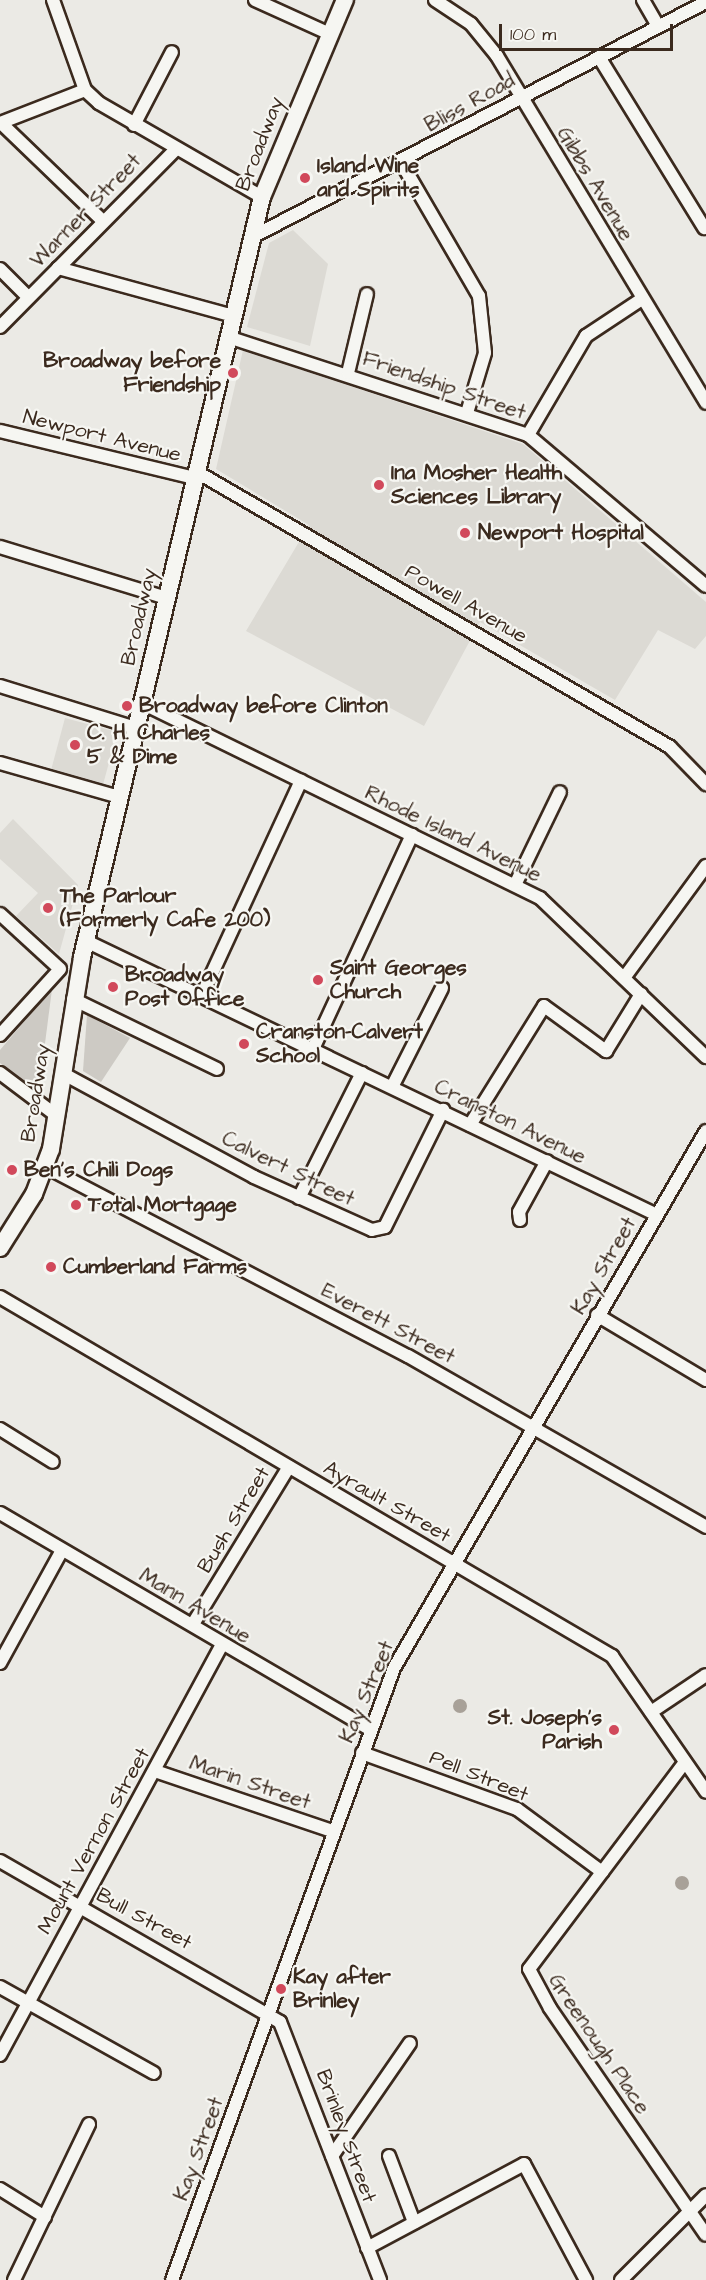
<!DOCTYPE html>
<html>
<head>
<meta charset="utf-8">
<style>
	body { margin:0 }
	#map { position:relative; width:706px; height:2280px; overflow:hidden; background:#ebeae5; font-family:"Architects Daughter",sans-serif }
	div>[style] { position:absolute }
	.built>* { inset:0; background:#dcdad4; transform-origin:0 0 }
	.green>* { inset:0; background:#cdcac4 }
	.water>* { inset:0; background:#a8a198 }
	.round { border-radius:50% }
	.roads { filter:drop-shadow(2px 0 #3b2a1e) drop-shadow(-2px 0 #3b2a1e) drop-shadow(0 2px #3b2a1e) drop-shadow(0 -2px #3b2a1e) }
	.minor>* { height:12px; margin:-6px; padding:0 6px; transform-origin:6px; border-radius:6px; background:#f6f6f2 }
	.major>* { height:16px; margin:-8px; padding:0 8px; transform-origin:8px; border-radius:8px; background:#f6f6f2 }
	.dots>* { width:16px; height:16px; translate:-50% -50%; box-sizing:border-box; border:3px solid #f6f6f2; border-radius:50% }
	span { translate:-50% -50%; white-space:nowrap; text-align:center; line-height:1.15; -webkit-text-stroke:4.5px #f6f6f2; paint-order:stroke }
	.street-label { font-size:21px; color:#3b2a1e }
	.poi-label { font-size:21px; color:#3b2a1e; font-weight:700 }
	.left { translate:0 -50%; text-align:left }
	.right { translate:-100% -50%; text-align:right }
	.scale { position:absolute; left:499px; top:24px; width:174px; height:27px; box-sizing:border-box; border:3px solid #3b2a1e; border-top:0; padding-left:8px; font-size:18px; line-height:21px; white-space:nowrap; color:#3b2a1e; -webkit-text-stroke:4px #f6f6f2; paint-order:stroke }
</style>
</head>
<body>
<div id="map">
	<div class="built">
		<div style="clip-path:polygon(293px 230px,328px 264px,310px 346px,247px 327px,269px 243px)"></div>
		<div style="clip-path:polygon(243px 350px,523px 444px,706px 602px,706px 636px,695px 649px,658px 630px,615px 700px,480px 622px,424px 726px,246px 631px,309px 525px,216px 469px)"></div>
		<div style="left:65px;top:718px;width:54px;height:55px;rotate:15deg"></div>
		<div style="clip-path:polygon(13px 819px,78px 885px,59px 954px,16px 916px,38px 893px,0 859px,0 833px)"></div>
	</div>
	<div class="green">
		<div style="clip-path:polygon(52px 989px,39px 1090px,34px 1090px,0 1063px,0 1050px)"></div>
		<div style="clip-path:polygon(87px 1015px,130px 1038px,101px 1082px,83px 1071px)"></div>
	</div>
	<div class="water">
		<div class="round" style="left:453px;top:1699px;width:14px;height:14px"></div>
		<div class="round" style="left:675px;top:1876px;width:14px;height:14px"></div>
	</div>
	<div class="roads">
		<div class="minor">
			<div style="left:53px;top:0;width:96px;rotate:70.4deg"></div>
			<div style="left:85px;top:90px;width:19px;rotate:43deg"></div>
			<div style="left:99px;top:103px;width:188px;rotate:30deg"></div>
			<div style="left:255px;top:0;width:82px;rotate:24.4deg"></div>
			<div style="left:435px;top:0;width:43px;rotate:33.7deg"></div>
			<div style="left:471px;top:24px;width:41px;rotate:50.9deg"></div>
			<div style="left:497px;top:56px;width:405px;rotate:58.9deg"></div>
			<div style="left:643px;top:0;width:30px;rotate:60deg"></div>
			<div style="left:599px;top:57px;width:201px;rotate:58.4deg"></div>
			<div style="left:0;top:123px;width:91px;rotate:-21.2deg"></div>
			<div style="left:1px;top:123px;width:141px;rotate:43.9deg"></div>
			<div style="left:134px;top:125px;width:82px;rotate:-62.5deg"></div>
			<div style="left:401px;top:162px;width:155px;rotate:59.8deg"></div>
			<div style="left:479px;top:296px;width:57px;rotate:84deg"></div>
			<div style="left:485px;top:353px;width:63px;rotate:106.7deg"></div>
			<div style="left:252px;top:237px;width:511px;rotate:-27.37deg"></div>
			<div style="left:58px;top:268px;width:181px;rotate:15.3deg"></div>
			<div style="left:0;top:269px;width:40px;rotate:45deg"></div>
			<div style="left:0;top:327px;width:249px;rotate:-45.3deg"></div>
			<div style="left:228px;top:337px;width:316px;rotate:18.1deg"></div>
			<div style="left:528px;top:435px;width:233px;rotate:40.3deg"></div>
			<div style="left:348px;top:373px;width:81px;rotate:-76.5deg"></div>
			<div style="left:0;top:431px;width:201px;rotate:13.6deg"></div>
			<div style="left:528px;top:435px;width:115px;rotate:-59.6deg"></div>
			<div style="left:586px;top:336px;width:67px;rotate:-33.5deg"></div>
			<div style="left:197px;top:472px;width:547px;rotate:30.17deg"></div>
			<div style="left:670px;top:747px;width:52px;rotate:45.8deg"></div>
			<div style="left:0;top:547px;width:175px;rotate:17deg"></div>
			<div style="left:0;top:686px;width:142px;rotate:17.2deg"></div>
			<div style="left:142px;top:703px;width:443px;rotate:26.1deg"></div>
			<div style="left:540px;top:898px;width:230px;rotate:43.8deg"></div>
			<div style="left:0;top:763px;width:124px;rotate:15.9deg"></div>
			<div style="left:515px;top:885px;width:103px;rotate:-64.2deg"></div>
			<div style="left:0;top:914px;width:81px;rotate:42.5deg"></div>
			<div style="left:86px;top:941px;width:633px;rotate:25.63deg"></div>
			<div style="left:624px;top:978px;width:139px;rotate:-53.8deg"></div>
			<div style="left:202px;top:995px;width:236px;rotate:-65.2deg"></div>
			<div style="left:73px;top:999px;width:160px;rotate:25.9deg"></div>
			<div style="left:0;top:1035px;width:89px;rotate:-47.7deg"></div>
			<div style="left:313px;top:1049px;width:236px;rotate:-65.2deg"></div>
			<div style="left:0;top:1073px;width:71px;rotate:37deg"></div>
			<div style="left:62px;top:1073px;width:218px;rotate:28.4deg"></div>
			<div style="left:254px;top:1177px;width:129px;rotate:24.2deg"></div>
			<div style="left:372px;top:1230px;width:13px;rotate:-13deg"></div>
			<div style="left:385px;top:1227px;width:131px;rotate:-63.6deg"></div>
			<div style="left:392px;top:1087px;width:111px;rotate:-63.2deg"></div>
			<div style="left:470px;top:1125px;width:140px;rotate:-58.1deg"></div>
			<div style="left:544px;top:1006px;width:77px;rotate:36deg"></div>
			<div style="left:606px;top:1051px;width:67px;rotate:-58.4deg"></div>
			<div style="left:46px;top:1167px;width:408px;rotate:27.6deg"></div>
			<div style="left:408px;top:1356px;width:344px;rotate:29.8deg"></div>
			<div style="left:299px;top:1198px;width:140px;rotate:-63.3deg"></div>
			<div style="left:520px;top:1220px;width:8px;rotate:-97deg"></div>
			<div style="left:519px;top:1212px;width:58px;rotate:-61.2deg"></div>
			<div style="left:0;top:1297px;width:710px;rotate:30.4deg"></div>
			<div style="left:612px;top:1656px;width:165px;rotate:55.3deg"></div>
			<div style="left:597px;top:1315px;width:127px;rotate:30.8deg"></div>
			<div style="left:0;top:1429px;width:62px;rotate:31.9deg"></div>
			<div style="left:0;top:1513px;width:430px;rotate:30.3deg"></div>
			<div style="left:193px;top:1624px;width:184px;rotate:-58.6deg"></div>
			<div style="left:0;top:1663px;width:129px;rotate:-61.2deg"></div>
			<div style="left:651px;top:1712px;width:66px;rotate:-33.9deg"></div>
			<div style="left:362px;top:1753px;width:165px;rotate:19.9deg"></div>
			<div style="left:517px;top:1809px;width:106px;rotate:36.5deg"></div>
			<div style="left:685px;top:1762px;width:259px;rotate:127deg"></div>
			<div style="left:529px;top:1969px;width:44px;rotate:61.7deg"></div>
			<div style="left:550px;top:2008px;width:275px;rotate:55.5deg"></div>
			<div style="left:155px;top:1771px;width:187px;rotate:18.7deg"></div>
			<div style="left:0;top:1861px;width:323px;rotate:29.9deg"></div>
			<div style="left:280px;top:2022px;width:277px;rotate:68.8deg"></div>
			<div style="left:0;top:1987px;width:176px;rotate:29.2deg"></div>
			<div style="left:0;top:2055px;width:466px;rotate:-61.6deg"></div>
			<div style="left:332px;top:2156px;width:137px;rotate:-55.4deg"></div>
			<div style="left:389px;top:2156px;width:71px;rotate:69.3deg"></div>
			<div style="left:0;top:2189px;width:53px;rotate:31.9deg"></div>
			<div style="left:367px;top:2248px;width:178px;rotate:-28.1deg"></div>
			<div style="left:524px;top:2164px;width:132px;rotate:61.9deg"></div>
			<div style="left:14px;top:2280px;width:173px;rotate:-64.3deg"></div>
			<div style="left:172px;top:2280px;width:651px;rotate:-70.06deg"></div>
			<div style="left:394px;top:1668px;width:621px;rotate:-59.84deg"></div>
			<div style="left:621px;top:2280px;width:120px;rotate:-45deg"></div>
		</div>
		<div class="major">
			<div style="left:0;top:1248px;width:64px;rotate:-57.8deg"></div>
			<div style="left:34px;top:1194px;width:48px;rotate:-69.3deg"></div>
			<div style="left:51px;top:1149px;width:194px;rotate:-80.8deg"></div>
			<div style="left:82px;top:957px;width:781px;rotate:-76.68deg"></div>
			<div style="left:262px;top:197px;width:214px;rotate:-67.2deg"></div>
		</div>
	</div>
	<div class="dots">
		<div style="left:305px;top:178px;background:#d1495b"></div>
		<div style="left:233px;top:373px;background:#d1495b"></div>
		<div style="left:379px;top:485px;background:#d1495b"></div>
		<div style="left:465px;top:533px;background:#d1495b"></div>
		<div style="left:127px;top:706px;background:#d1495b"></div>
		<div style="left:75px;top:745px;background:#d1495b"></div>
		<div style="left:48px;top:908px;background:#d1495b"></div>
		<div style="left:318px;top:980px;background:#d1495b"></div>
		<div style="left:113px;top:987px;background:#d1495b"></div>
		<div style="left:244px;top:1044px;background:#d1495b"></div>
		<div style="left:12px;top:1170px;background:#d1495b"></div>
		<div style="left:76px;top:1205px;background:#d1495b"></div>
		<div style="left:51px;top:1267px;background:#d1495b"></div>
		<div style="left:614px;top:1730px;background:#d1495b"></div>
		<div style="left:281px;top:1989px;background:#d1495b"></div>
	</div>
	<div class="street-label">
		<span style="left:470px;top:103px;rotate:-29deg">Bliss Road</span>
		<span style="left:260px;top:144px;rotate:-69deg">Broadway</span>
		<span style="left:595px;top:184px;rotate:59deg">Gibbs Avenue</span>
		<span style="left:86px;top:211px;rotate:-46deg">Warner Street</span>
		<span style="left:444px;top:386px;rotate:19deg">Friendship Street</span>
		<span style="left:102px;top:436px;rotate:14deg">Newport Avenue</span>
		<span style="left:466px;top:604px;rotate:30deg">Powell Avenue</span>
		<span style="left:139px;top:617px;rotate:-77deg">Broadway</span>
		<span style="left:453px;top:834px;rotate:26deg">Rhode Island Avenue</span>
		<span style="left:36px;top:1093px;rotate:-81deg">Broadway</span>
		<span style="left:510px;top:1122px;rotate:26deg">Cranston Avenue</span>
		<span style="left:288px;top:1169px;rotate:26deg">Calvert Street</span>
		<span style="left:604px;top:1266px;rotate:-60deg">Kay Street</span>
		<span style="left:388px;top:1324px;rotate:28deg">Everett Street</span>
		<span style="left:387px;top:1502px;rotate:30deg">Ayrault Street</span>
		<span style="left:234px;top:1520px;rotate:-59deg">Bush Street</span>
		<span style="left:195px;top:1606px;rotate:31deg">Mann Avenue</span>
		<span style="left:367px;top:1692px;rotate:-67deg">Kay Street</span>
		<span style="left:479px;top:1776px;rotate:22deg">Pell Street</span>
		<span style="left:250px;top:1783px;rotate:19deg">Marin Street</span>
		<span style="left:94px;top:1841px;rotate:-61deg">Mount Vernon Street</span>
		<span style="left:144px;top:1919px;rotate:29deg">Bull Street</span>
		<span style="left:599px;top:2044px;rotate:56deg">Greenough Place</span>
		<span style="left:346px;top:2136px;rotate:70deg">Brinley Street</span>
		<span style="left:199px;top:2149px;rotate:-70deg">Kay Street</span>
	</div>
	<div class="poi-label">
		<span class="left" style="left:317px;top:178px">Island Wine<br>and Spirits</span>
		<span class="right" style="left:221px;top:373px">Broadway before<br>Friendship</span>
		<span class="left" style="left:391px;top:485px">Ina Mosher Health<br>Sciences Library</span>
		<span class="left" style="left:478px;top:533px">Newport Hospital</span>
		<span class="left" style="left:139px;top:706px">Broadway before Clinton</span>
		<span class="left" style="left:87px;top:745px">C. H. Charles<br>5 &amp; Dime</span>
		<span class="left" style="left:60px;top:908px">The Parlour<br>(Formerly Cafe 200)</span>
		<span class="left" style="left:330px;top:980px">Saint Georges<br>Church</span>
		<span class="left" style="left:125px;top:987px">Broadway<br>Post Office</span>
		<span class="left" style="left:256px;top:1044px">Cranston-Calvert<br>School</span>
		<span class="left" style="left:24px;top:1170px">Ben's Chili Dogs</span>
		<span class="left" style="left:88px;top:1205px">Total Mortgage</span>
		<span class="left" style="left:63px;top:1267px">Cumberland Farms</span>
		<span class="right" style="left:602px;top:1730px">St. Joseph's<br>Parish</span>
		<span class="left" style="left:293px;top:1989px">Kay after<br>Brinley</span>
	</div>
	<div class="scale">100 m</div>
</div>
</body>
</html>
